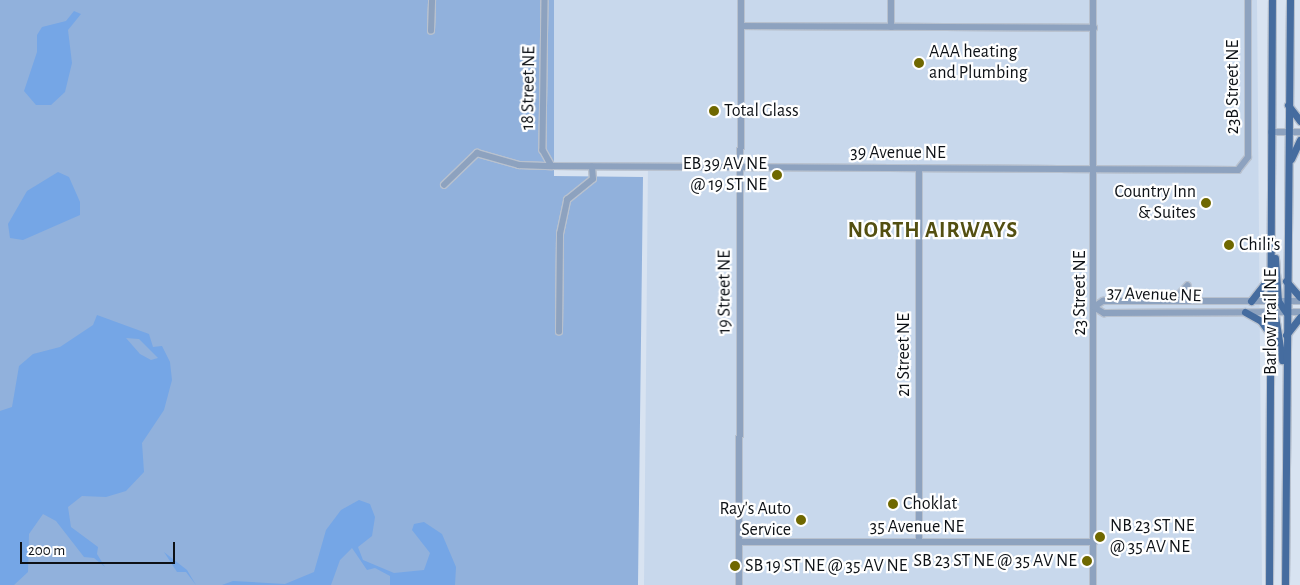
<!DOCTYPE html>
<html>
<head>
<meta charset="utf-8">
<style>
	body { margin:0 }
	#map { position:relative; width:1300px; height:585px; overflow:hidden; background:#d8e3f1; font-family:"Alegreya Sans",sans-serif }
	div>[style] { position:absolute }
	.built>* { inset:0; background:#c8d8ec }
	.green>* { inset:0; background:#91b1dc }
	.water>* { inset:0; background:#75a6e6 }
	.roads { filter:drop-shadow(1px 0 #b8c1ce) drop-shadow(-1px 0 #b8c1ce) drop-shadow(0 1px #b8c1ce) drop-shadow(0 -1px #b8c1ce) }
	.minor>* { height:5.5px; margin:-2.75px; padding:0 2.75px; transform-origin:2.75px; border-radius:2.75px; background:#8da2bf }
	.major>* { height:7px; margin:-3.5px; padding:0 3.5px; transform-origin:3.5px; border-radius:3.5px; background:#456c9f }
	.dots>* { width:14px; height:14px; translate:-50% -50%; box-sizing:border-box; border:2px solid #fff; border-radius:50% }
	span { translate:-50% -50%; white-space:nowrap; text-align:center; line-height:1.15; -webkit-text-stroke:4.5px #fff; paint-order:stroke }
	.poi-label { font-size:18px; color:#0d1116 }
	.left { translate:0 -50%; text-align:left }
	.right { translate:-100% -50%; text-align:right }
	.street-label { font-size:18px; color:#0d1116 }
	.district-label { font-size:22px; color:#534f11; font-weight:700; letter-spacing:1px }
	.scale { position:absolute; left:20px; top:542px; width:155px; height:22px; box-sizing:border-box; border:2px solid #0d1116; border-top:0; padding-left:6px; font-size:15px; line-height:18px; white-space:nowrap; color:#0d1116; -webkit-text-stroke:4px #fff; paint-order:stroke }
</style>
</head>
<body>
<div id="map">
	<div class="built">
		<div style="clip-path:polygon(554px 0,1257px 0,1262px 585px,644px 585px,648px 163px,554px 163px)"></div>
	</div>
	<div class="green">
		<div style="clip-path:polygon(0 0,554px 0,554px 176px,643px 177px,638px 585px,0 585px)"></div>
	</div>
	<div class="water">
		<div style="clip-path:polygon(74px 11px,81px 14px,68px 30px,72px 63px,65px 92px,51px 105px,36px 105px,24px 91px,37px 52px,37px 35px,42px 27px,66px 21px)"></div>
		<div style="clip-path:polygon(58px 172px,69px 177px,80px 202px,80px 215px,23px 240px,10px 238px,8px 224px,27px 191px)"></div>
		<div style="clip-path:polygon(evenodd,97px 315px,149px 334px,153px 347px,162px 346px,170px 362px,172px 380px,164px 410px,142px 443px,144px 472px,126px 491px,106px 497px,82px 496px,68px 507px,71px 527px,98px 547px,97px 554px,105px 567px,94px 558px,84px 557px,56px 521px,43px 514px,29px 534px,28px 572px,14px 585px,0 585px,0 411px,12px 407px,19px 366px,33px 354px,60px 347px,93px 325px,97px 315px,126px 338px,139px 339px,158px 358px,151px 360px,140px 354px,126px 338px)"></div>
		<div style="clip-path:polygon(359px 500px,370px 504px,375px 517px,372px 536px,358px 547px,363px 560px,394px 573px,424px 570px,430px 553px,412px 530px,414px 524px,424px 522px,442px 534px,456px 567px,455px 585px,390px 585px,390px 576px,375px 568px,367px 570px,352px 548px,340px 560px,331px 585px,222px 585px,233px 581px,285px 584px,314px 572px,326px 530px,341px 510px)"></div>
		<div style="clip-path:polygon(164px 552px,187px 570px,196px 585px,186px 572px,177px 572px)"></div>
	</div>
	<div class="roads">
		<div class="minor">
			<div style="left:545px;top:0;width:150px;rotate:90.8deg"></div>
			<div style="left:543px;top:150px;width:18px;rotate:61deg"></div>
			<div style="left:552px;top:166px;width:686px;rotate:0.33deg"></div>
			<div style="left:1238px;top:170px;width:16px;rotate:-52deg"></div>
			<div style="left:1248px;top:157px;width:157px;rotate:-90deg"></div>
			<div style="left:892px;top:0;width:27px;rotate:90deg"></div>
			<div style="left:1094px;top:0;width:585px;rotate:90deg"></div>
			<div style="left:741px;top:26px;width:353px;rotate:0.3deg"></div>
			<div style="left:431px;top:31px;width:31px;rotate:-88deg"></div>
			<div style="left:1271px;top:132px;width:29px"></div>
			<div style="left:444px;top:185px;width:46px;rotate:-44.1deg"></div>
			<div style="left:477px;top:153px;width:44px;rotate:15.9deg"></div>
			<div style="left:519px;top:165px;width:33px;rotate:2deg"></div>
			<div style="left:1173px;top:301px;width:21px;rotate:-47deg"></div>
			<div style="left:1094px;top:307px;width:12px;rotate:31deg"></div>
			<div style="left:1104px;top:313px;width:196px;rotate:-0.3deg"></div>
			<div style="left:1094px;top:307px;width:11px;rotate:-34deg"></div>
			<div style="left:1103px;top:301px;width:197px"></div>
			<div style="left:559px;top:332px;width:98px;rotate:-89.4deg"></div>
			<div style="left:560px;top:234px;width:35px;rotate:-78deg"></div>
			<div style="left:567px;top:200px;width:33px;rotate:-39deg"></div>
			<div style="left:593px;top:179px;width:12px;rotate:-95deg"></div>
			<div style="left:739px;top:542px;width:355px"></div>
			<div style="left:919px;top:542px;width:373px;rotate:-90deg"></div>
			<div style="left:739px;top:585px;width:585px;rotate:-89.8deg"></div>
		</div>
		<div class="major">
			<div style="left:1288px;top:105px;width:20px;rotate:53deg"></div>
			<div style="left:1291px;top:159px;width:21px;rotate:-65deg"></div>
			<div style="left:1275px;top:258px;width:43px;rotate:86deg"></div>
			<div style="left:1278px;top:301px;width:14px;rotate:54deg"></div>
			<div style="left:1286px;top:281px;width:21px;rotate:49deg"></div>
			<div style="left:1251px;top:301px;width:29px;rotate:-52deg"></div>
			<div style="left:1273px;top:303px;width:58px;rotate:81deg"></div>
			<div style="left:1245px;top:312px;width:18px;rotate:29deg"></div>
			<div style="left:1261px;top:321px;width:16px;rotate:55deg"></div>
			<div style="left:1286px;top:335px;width:23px;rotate:-52deg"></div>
			<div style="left:1269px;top:585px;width:585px;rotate:-89.71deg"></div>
			<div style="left:1285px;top:585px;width:585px;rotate:-89.51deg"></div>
		</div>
	</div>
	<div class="dots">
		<div style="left:919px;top:63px;background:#6f6800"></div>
		<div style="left:714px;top:111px;background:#6f6800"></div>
		<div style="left:777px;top:175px;background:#6f6800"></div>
		<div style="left:1206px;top:203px;background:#6f6800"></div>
		<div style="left:1229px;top:245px;background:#6f6800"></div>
		<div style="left:893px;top:504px;background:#6f6800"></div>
		<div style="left:801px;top:520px;background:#6f6800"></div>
		<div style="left:1100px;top:537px;background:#6f6800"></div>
		<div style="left:1087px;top:561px;background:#6f6800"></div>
		<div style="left:735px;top:566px;background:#6f6800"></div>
	</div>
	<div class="poi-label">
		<span class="left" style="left:929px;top:63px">AAA heating<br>and Plumbing</span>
		<span class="left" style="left:724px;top:111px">Total Glass</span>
		<span class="right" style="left:767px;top:175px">EB 39 AV NE<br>@ 19 ST NE</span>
		<span class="right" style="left:1196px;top:203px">Country Inn<br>&amp; Suites</span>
		<span class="left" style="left:1239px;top:245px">Chili's</span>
		<span class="left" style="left:903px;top:504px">Choklat</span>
		<span class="right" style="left:791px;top:520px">Ray's Auto<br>Service</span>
		<span class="left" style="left:1110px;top:537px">NB 23 ST NE<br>@ 35 AV NE</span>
		<span class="right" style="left:1077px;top:561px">SB 23 ST NE @ 35 AV NE</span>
		<span class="left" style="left:745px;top:566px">SB 19 ST NE @ 35 AV NE</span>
	</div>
	<div class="street-label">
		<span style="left:1233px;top:87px;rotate:-90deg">23B Street NE</span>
		<span style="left:529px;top:88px;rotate:-89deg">18 Street NE</span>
		<span style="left:898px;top:153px">39 Avenue NE</span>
		<span style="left:725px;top:292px;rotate:-90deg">19 Street NE</span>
		<span style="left:1080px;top:293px;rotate:-90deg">23 Street NE</span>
		<span style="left:1154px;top:295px;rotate:2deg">37 Avenue NE</span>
		<span style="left:1271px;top:322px;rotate:-90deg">Barlow Trail NE</span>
		<span style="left:904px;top:355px;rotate:-90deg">21 Street NE</span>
		<span style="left:917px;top:527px">35 Avenue NE</span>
	</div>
	<div class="district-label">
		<span style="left:933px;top:231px">NORTH AIRWAYS</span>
	</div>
	<div class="scale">200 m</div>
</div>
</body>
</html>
